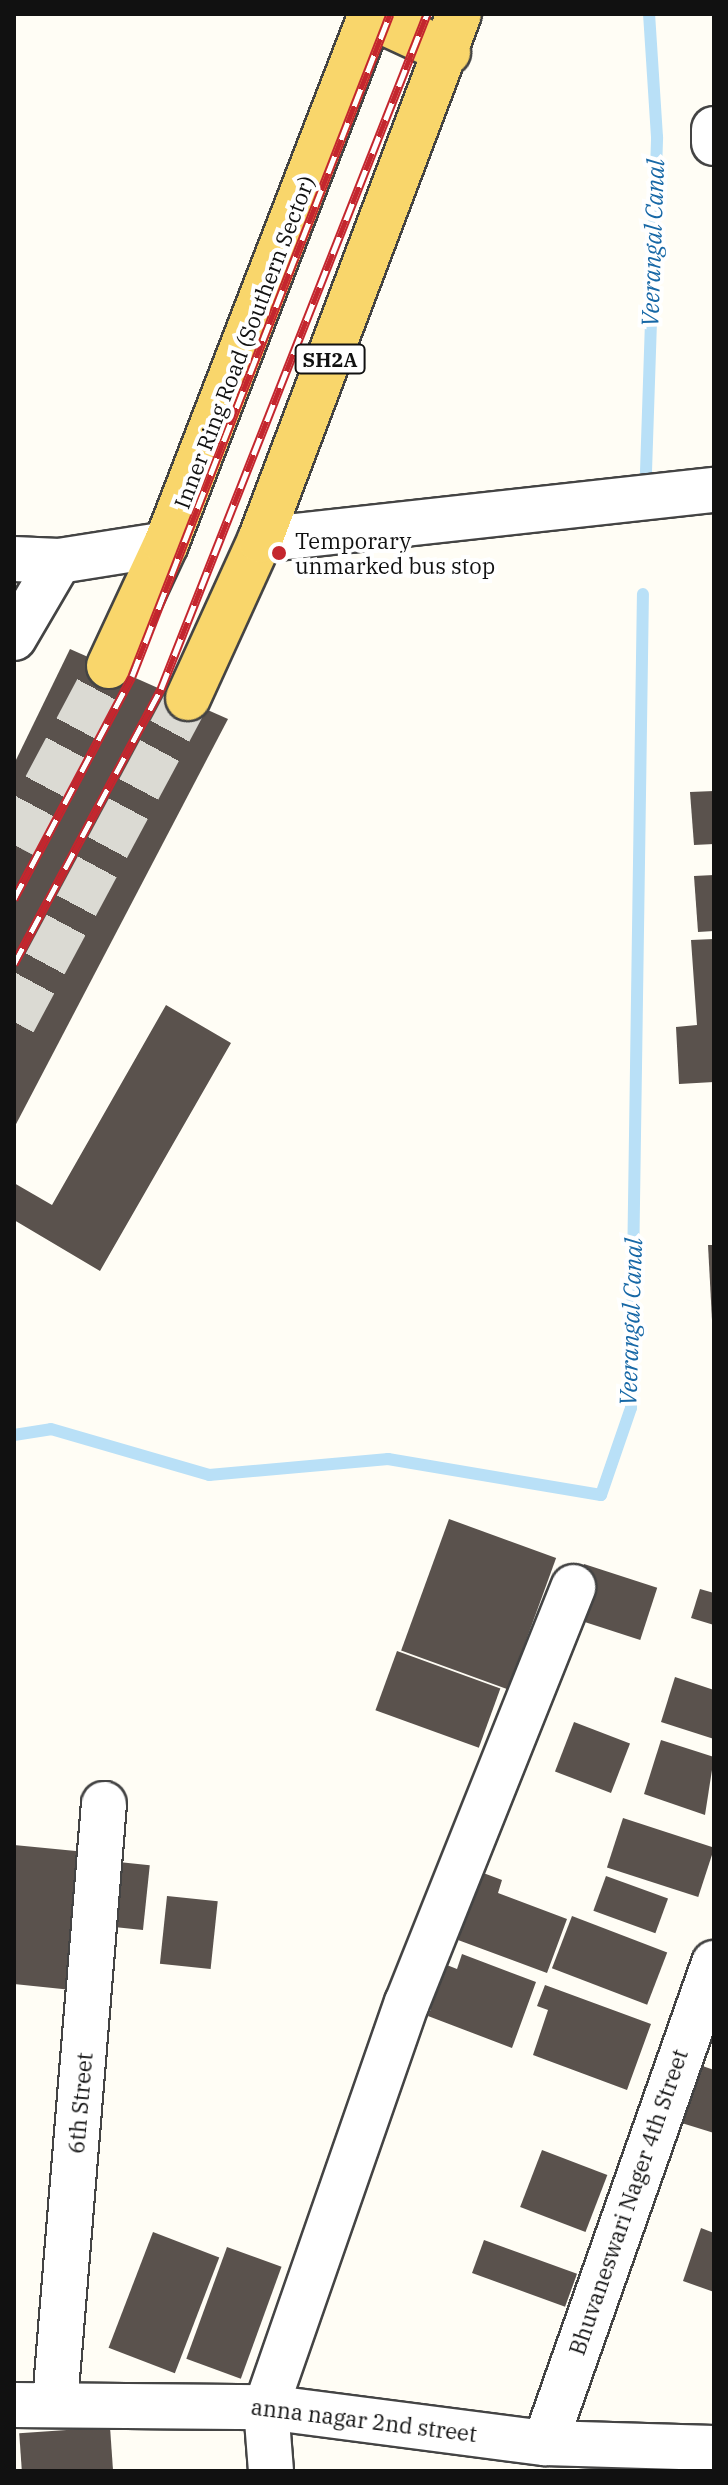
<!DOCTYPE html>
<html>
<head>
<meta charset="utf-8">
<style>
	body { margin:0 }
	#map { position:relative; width:728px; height:2485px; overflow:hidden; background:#fffdf5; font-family:"IBM Plex Serif",serif }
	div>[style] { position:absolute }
	.stream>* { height:12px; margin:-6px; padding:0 6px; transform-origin:6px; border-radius:6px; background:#b9e0f7 }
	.building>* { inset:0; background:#5a524d; transform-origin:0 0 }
	.major-tunnel>* { height:44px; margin-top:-22px; transform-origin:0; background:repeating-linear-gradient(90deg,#dbdad3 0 44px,transparent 0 66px) }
	.roads { filter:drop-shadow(2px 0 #444) drop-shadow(-2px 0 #444) drop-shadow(0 2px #444) drop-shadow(0 -2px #444) }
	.minor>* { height:44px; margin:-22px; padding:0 22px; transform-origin:22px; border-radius:22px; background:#fff }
	.major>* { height:44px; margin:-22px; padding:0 22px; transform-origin:22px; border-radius:22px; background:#f9d66b }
	.rail>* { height:9px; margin-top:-4.5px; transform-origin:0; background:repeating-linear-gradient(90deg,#fff 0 18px,#c4262e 0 36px); box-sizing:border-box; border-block:2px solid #c4262e }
	.dots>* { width:22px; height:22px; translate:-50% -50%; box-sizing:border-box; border:4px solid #fff; border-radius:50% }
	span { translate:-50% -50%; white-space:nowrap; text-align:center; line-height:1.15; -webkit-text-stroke:8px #fff; paint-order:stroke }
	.shield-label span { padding:2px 6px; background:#fff; border:2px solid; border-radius:6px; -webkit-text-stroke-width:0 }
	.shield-label { font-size:20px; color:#111; font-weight:700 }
	.street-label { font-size:22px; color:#111 }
	.poi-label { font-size:22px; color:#111 }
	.left { translate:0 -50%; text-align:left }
	.water-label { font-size:24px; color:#1768a6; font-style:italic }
	.frame { position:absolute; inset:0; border:16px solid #111; pointer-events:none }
</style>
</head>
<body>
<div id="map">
	<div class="stream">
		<div style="left:646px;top:472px;width:335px;rotate:-88.1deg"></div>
		<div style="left:657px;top:137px;width:123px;rotate:-93.7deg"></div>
		<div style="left:14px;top:1435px;width:37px;rotate:-9deg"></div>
		<div style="left:51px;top:1429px;width:165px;rotate:16.2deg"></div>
		<div style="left:209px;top:1475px;width:180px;rotate:-5.1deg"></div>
		<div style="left:388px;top:1459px;width:216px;rotate:9.6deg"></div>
		<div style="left:601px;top:1495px;width:92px;rotate:-71deg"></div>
		<div style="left:631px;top:1408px;width:814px;rotate:-89.16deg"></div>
	</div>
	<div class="building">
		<div style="clip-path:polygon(70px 649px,228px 719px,14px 1128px,14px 764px)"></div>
		<div style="clip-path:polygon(714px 791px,714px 844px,694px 845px,690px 792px)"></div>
		<div style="clip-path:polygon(714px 875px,714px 931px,698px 932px,694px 876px)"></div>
		<div style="clip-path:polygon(714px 939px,714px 1082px,679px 1084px,676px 1027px,697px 1025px,691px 940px)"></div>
		<div style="clip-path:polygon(166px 1005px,231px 1043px,100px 1271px,14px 1220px,14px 1183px,52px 1205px)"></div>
		<div style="clip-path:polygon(708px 1245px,714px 1245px,714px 1319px,712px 1320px)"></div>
		<div style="left:449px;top:1519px;width:114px;height:140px;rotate:20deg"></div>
		<div style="left:584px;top:1564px;width:77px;height:55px;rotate:18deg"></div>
		<div style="clip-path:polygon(700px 1589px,714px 1593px,714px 1625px,691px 1618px)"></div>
		<div style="left:397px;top:1651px;width:110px;height:63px;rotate:20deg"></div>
		<div style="clip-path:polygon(675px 1677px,714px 1690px,714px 1739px,661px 1722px)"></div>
		<div style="left:574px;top:1722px;width:60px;height:53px;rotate:21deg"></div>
		<div style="clip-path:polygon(661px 1740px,714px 1757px,705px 1815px,644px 1794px)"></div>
		<div style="left:623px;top:1818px;width:96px;height:52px;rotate:18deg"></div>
		<div style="clip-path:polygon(14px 1845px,86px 1852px,72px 1990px,14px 1984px)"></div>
		<div style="left:109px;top:1861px;width:41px;height:65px;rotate:6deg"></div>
		<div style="clip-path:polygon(470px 1868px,502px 1880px,498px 1893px,567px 1919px,547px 1973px,458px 1940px,475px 1893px,463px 1888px)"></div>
		<div style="left:606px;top:1876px;width:66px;height:37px;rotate:20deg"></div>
		<div style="left:167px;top:1896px;width:51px;height:68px;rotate:6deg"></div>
		<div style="left:572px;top:1916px;width:102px;height:56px;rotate:21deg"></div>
		<div style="clip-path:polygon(462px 1954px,536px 1982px,512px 2048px,428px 2016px,431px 2009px,421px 2006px,429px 1958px,457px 1969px)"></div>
		<div style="clip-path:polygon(545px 1985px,651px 2024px,627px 2090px,533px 2055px,548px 2010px,537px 2006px)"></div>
		<div style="clip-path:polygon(691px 2062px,714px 2070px,714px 2133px,672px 2120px)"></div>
		<div style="left:542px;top:2150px;width:70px;height:61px;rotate:21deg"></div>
		<div style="clip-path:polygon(701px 2228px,714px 2233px,714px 2292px,683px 2281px)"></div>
		<div style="left:153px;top:2232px;width:71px;height:124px;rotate:21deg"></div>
		<div style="left:484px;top:2240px;width:99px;height:35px;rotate:20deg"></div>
		<div style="left:227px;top:2247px;width:58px;height:119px;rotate:20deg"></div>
		<div style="left:110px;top:2427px;width:44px;height:91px;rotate:86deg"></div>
	</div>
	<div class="major-tunnel">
		<div style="left:14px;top:845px;width:203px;rotate:-62deg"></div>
		<div style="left:14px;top:1022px;width:368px;rotate:-61.8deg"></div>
	</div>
	<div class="roads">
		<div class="minor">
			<div style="left:714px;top:129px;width:14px;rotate:90deg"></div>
			<div style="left:260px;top:540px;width:457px;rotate:-6.3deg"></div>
			<div style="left:14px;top:559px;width:45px;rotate:2.5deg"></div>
			<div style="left:59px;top:561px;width:108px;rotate:-9deg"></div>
			<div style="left:14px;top:638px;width:89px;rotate:-59.7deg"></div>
			<div style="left:55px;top:2402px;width:600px;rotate:-85.32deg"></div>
			<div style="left:14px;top:2405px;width:252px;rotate:0.5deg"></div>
			<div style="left:266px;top:2407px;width:281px;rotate:7.4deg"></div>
			<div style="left:545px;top:2443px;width:169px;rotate:1.7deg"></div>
			<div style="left:545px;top:2443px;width:509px;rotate:-70.6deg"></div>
			<div style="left:271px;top:2471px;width:64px;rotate:-94.5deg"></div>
			<div style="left:266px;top:2407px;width:428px;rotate:-70.8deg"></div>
			<div style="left:407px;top:2003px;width:448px;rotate:-68.2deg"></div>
		</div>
		<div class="major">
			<div style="left:370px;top:16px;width:86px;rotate:24.8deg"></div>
			<div style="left:109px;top:666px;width:135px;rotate:-65deg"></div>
			<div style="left:166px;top:544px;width:568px;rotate:-68.85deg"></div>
			<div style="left:188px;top:698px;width:174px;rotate:-65.5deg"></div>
			<div style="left:260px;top:540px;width:562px;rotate:-69.28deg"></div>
		</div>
	</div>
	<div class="rail">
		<div style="left:14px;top:899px;width:252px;rotate:-62.1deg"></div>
		<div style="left:132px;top:676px;width:710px;rotate:-68.71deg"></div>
		<div style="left:14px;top:964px;width:312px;rotate:-61.9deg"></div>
		<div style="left:161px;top:689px;width:726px;rotate:-68.49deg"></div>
	</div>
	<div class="dots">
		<div style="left:279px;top:553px;background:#c4262e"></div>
	</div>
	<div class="shield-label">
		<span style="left:330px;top:359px">SH2A</span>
	</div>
	<div class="street-label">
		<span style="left:244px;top:342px;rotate:-69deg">Inner Ring Road (Southern Sector)</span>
		<span style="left:80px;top:2103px;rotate:-85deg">6th Street</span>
		<span style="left:628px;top:2202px;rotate:-71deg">Bhuvaneswari Nager 4th Street</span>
		<span style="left:364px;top:2420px;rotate:7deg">anna nagar 2nd street</span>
	</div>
	<div class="poi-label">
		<span class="left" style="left:295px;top:553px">Temporary<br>unmarked bus stop</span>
	</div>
	<div class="water-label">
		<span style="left:653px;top:243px;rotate:-88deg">Veerangal Canal</span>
		<span style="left:631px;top:1322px;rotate:-88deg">Veerangal Canal</span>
	</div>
	<div class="frame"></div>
</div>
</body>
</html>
